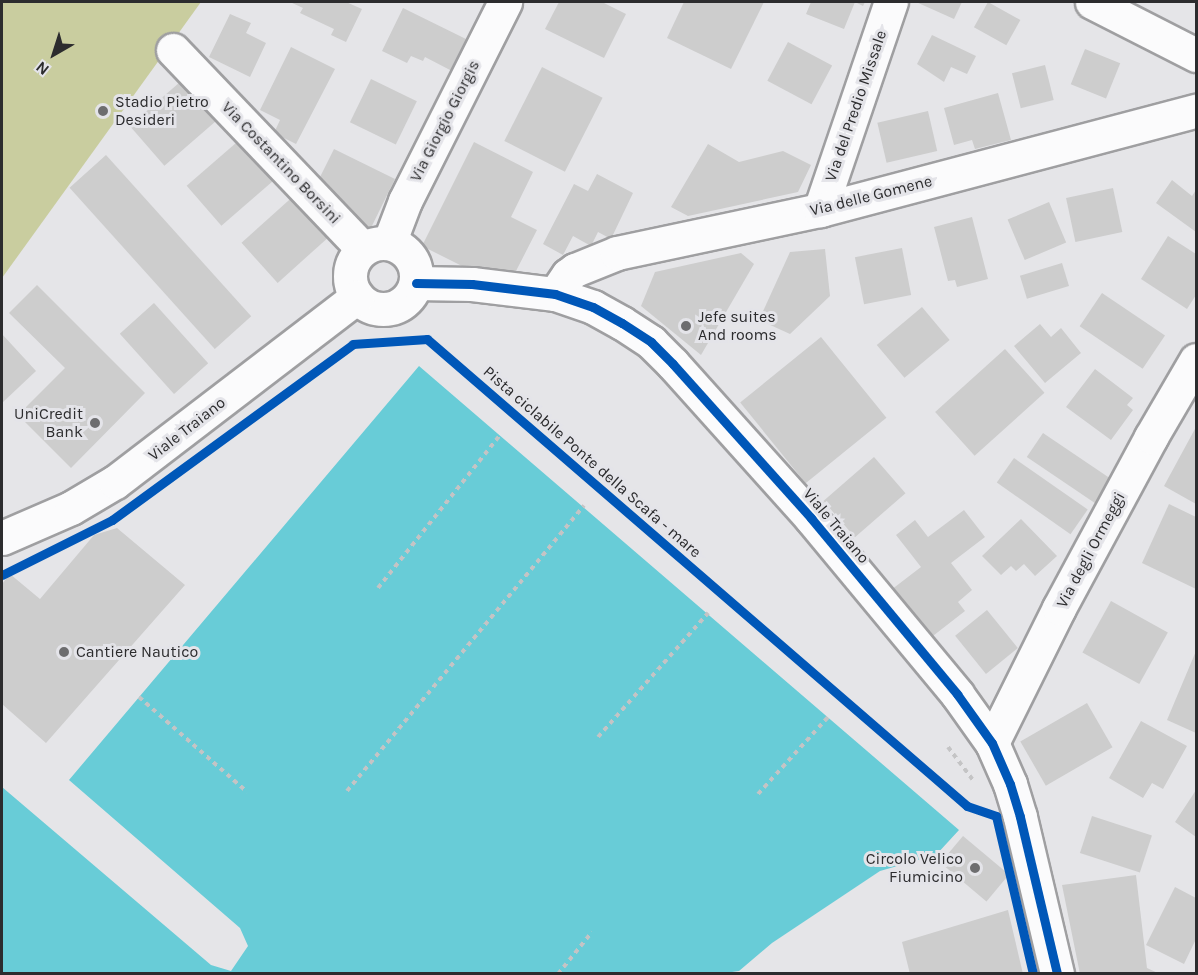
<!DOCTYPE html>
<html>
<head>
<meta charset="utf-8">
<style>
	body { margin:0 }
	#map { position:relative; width:1198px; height:975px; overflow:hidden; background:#e5e5e8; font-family:Karla,sans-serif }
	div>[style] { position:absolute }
	.green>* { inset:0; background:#c9cd9f }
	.water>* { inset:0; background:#68ccd7 }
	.building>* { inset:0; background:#cdcdcd; transform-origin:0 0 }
	.path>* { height:4px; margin-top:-2px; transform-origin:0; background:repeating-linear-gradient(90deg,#c4c4c5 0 4.5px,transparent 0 9px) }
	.roads { filter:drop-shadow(2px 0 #9f9fa1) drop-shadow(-2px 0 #9f9fa1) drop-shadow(0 2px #9f9fa1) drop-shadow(0 -2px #9f9fa1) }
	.minor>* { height:33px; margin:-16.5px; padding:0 16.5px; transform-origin:16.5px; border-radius:16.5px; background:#fbfbfc }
	.minor>.ring { margin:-16.5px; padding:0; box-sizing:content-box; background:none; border:33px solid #fbfbfc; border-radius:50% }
	.cycleway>* { height:9px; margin:-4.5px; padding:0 4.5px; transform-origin:4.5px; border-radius:4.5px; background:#0057b8 }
	.dots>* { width:16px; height:16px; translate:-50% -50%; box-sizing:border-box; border:3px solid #e4e4e9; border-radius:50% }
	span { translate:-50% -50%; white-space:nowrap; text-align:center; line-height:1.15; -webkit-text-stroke:6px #e4e4e9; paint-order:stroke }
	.poi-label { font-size:16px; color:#2c2c2e }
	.left { translate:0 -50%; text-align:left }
	.right { translate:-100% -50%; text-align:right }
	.street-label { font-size:16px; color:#2c2c2e }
	.frame { position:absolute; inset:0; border:3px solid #2c2c2e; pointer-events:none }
	.north { position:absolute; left:24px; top:24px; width:60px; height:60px; -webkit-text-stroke:4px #e4e4e9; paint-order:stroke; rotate:219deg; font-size:16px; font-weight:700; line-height:24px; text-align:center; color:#2c2c2e }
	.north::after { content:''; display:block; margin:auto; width:21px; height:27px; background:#2c2c2e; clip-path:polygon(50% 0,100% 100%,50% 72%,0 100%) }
</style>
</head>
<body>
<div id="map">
	<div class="green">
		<div style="clip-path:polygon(2px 2px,201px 2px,2px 278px)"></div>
	</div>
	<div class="water">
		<div style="clip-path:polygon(419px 366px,959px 830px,936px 855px,880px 871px,772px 943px,739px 971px,725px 973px,2px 973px,2px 787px,211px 965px,231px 971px,248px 946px,240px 928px,69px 780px)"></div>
	</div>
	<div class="building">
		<div style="clip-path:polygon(290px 2px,346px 2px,362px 9px,346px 42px,331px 35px,334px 29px,300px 13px,303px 8px)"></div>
		<div style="clip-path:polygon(559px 2px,602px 2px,626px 14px,604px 58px,545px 29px)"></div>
		<div style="clip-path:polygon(684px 2px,764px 2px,731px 69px,667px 38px)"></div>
		<div style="clip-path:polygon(811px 2px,865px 2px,863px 6px,855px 2px,844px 29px,806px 14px)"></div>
		<div style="clip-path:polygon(916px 2px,962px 2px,954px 19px)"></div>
		<div style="left:988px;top:2px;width:37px;height:29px;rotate:29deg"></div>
		<div style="clip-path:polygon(403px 8px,468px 40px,452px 71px,425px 57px,423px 61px,411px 56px,407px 63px,382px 51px)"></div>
		<div style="clip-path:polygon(230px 14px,251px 23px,246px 33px,266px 43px,250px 77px,209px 57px)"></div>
		<div style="clip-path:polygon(932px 35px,976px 56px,967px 74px,951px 67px,944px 82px,917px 64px)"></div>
		<div style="left:788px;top:42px;width:50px;height:44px;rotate:28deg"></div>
		<div style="clip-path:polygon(291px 47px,335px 69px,296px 144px,274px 133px,280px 120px,260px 110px)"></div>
		<div style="left:1085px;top:49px;width:38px;height:38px;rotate:22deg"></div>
		<div style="left:1045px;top:65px;width:36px;height:34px;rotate:76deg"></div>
		<div style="left:542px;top:67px;width:68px;height:83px;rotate:27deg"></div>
		<div style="left:187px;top:76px;width:53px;height:76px;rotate:49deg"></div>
		<div style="left:371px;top:79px;width:51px;height:48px;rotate:26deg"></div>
		<div style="clip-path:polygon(998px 93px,1011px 140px,975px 149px,972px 140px,954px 145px,944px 108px)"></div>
		<div style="left:928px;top:111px;width:41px;height:52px;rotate:77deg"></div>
		<div style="left:244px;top:136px;width:53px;height:76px;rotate:49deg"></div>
		<div style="clip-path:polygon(474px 142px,533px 172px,511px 217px,537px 230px,516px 271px,490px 280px,422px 246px)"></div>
		<div style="clip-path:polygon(708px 144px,739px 162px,783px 151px,811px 165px,798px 192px,688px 216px,671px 207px)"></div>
		<div style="clip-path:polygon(334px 149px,395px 179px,365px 240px,315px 187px)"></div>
		<div style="left:106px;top:155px;width:217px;height:49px;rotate:48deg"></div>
		<div style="clip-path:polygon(597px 174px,633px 193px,611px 239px,598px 232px,591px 246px,573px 236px,563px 255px,543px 244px,574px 184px,588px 191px)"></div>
		<div style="clip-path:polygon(1172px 180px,1192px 196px,1196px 190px,1196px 232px,1156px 203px)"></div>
		<div style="left:1113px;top:188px;width:45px;height:48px;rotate:78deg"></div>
		<div style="left:298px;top:192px;width:54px;height:76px;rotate:48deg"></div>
		<div style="left:1049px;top:202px;width:44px;height:45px;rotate:67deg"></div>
		<div style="clip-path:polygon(972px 217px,988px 279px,957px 287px,955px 280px,948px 281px,934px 227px)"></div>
		<div style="clip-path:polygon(1168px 236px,1196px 254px,1196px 295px,1187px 309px,1141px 279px)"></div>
		<div style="left:902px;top:248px;width:48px;height:48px;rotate:79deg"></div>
		<div style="clip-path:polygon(825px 249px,830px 296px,790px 334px,759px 320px,790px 252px)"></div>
		<div style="clip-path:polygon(741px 253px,754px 264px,701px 355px,641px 306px,655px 272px)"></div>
		<div style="left:1062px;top:263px;width:24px;height:44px;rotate:73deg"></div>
		<div style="clip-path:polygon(37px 285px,145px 393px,71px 468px,18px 415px,65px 368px,9px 313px)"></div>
		<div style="left:1102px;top:293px;width:76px;height:40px;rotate:34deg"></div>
		<div style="left:154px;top:303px;width:81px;height:46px;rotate:48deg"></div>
		<div style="left:922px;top:307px;width:43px;height:59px;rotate:50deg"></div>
		<div style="clip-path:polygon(1040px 324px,1051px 337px,1061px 328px,1081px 353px,1045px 383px,1014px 346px)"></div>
		<div style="clip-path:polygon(2px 334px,36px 371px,2px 403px)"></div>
		<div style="left:821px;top:337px;width:104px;height:104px;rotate:51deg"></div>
		<div style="left:1005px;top:349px;width:59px;height:94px;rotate:48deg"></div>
		<div style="clip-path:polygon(1095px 369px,1133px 398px,1127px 405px,1133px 410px,1111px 440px,1066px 407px)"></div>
		<div style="clip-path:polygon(1196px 427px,1196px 504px,1164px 486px)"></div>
		<div style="left:1043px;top:433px;width:83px;height:29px;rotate:34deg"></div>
		<div style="left:874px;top:457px;width:48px;height:67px;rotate:49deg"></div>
		<div style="left:1014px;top:458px;width:90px;height:30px;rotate:35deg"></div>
		<div style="clip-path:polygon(1169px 504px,1196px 517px,1196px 589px,1142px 563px)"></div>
		<div style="clip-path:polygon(964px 510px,985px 537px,951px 563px,972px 590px,958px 602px,965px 611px,929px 639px,891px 590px,921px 567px,896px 535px,915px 520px,928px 537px)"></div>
		<div style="clip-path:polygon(1021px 519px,1057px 556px,1035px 576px,1024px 564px,1016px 571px,1011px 566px,1001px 575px,982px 556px)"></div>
		<div style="clip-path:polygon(117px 528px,185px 585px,46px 743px,2px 704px,2px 584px,10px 574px,40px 599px,94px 535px)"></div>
		<div style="left:1111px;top:601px;width:65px;height:59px;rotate:29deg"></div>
		<div style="left:987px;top:610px;width:49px;height:41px;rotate:51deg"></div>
		<div style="clip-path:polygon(1196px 651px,1196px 733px,1167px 720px)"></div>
		<div style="left:1087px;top:703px;width:51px;height:77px;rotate:60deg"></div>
		<div style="clip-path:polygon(1141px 721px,1187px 746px,1163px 789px,1152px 783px,1143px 798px,1109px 778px)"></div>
		<div style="clip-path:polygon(1196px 790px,1196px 837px,1175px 822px)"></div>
		<div style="left:1092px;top:816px;width:63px;height:39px;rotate:18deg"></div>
		<div style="left:963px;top:836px;width:60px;height:35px;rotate:40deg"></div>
		<div style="clip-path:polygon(1136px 875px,1147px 968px,1160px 974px,1080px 974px,1062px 885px)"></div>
		<div style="clip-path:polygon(1175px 887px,1196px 898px,1196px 939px,1184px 964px,1146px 945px)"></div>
		<div style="clip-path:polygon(1008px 910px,1023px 974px,910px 974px,902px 942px)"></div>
	</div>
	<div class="path">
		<div style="left:378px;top:588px;width:196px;rotate:-51.4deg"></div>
		<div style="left:139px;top:697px;width:144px;rotate:41.3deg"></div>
		<div style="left:598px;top:737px;width:166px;rotate:-48.4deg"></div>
		<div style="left:948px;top:747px;width:41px;rotate:52.9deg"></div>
		<div style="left:347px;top:791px;width:371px;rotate:-50.3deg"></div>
		<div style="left:758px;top:794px;width:104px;rotate:-47.7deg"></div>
		<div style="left:558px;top:974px;width:54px;rotate:-51deg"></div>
	</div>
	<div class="roads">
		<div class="minor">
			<div style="left:1092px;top:2px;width:117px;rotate:27deg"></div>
			<div style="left:173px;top:50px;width:275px;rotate:46.3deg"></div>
			<div style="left:820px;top:210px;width:220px;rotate:-71.2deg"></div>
			<div class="ring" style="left:350px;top:243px;width:33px;height:33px"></div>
			<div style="left:389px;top:243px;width:45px;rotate:-69.1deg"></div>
			<div style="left:405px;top:201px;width:223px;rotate:-63.3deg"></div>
			<div style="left:416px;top:283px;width:56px;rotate:1deg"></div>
			<div style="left:472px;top:284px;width:84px;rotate:6.9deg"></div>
			<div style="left:555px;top:294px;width:40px;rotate:18.9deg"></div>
			<div style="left:593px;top:307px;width:33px;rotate:29deg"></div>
			<div style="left:622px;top:323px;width:35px;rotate:33deg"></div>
			<div style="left:651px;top:342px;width:31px;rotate:45deg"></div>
			<div style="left:673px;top:364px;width:207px;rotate:48.1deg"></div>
			<div style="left:811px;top:518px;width:229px;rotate:50.3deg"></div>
			<div style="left:957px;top:694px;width:60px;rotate:54.5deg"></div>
			<div style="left:992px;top:743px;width:45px;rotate:66.3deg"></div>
			<div style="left:1010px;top:784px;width:34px;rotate:73deg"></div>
			<div style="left:1020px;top:817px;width:161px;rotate:76.7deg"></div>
			<div style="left:555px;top:294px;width:23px;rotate:-56deg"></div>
			<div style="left:568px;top:275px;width:9px;rotate:-36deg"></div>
			<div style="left:575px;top:270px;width:45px;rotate:-22deg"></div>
			<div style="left:617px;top:253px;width:208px;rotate:-12deg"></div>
			<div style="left:820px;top:210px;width:389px;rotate:-14.8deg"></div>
			<div style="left:2px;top:538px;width:75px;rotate:-23.5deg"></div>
			<div style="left:71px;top:508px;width:51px;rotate:-30.6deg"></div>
			<div style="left:115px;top:482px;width:305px;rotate:-37.4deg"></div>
			<div style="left:992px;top:743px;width:151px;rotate:-63.6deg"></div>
			<div style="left:1059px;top:608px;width:194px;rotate:-61.7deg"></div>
			<div style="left:1151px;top:437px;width:89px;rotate:-59.7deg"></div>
		</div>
	</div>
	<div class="cycleway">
		<div style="left:416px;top:283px;width:56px;rotate:1deg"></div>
		<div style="left:472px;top:284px;width:84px;rotate:6.9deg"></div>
		<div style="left:555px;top:294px;width:40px;rotate:18.9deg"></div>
		<div style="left:593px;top:307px;width:33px;rotate:29deg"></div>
		<div style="left:622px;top:323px;width:35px;rotate:33deg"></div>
		<div style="left:651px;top:342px;width:31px;rotate:45deg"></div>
		<div style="left:673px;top:364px;width:207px;rotate:48.1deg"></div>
		<div style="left:811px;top:518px;width:229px;rotate:50.3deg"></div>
		<div style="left:957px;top:694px;width:60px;rotate:54.5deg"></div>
		<div style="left:992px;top:743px;width:45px;rotate:66.3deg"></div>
		<div style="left:1010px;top:784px;width:34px;rotate:73deg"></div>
		<div style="left:1020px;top:817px;width:161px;rotate:76.7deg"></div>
		<div style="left:2px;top:575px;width:123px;rotate:-26.6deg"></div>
		<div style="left:112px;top:520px;width:298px;rotate:-36.1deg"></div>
		<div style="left:353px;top:344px;width:74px;rotate:-3.9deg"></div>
		<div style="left:427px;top:339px;width:714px;rotate:40.85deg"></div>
		<div style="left:967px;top:806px;width:31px;rotate:19deg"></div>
		<div style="left:996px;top:816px;width:162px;rotate:76.8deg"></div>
	</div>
	<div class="dots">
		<div style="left:103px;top:111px;background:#6d6d6f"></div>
		<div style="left:686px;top:326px;background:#6d6d6f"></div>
		<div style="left:95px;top:423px;background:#6d6d6f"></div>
		<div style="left:64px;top:652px;background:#6d6d6f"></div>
		<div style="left:975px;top:868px;background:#6d6d6f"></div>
	</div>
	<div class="poi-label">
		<span class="left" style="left:115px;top:111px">Stadio Pietro<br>Desideri</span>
		<span class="left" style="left:698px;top:326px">Jefe suites<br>And rooms</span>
		<span class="right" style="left:83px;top:423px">UniCredit<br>Bank</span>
		<span class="left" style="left:76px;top:652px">Cantiere Nautico</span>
		<span class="right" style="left:963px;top:868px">Circolo Velico<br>Fiumicino</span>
	</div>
	<div class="street-label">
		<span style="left:856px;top:106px;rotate:-71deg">Via del Predio Missale</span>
		<span style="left:445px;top:121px;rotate:-63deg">Via Giorgio Giorgis</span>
		<span style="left:281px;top:163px;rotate:46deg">Via Costantino Borsini</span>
		<span style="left:871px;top:196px;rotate:-14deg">Via delle Gomene</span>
		<span style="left:187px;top:429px;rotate:-38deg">Viale Traiano</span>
		<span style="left:592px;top:462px;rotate:41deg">Pista ciclabile Ponte della Scafa - mare</span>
		<span style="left:836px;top:526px;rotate:50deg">Viale Traiano</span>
		<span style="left:1091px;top:550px;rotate:-62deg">Via degli Ormeggi</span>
	</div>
	<div class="frame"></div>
	<div class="north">N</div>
</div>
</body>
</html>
